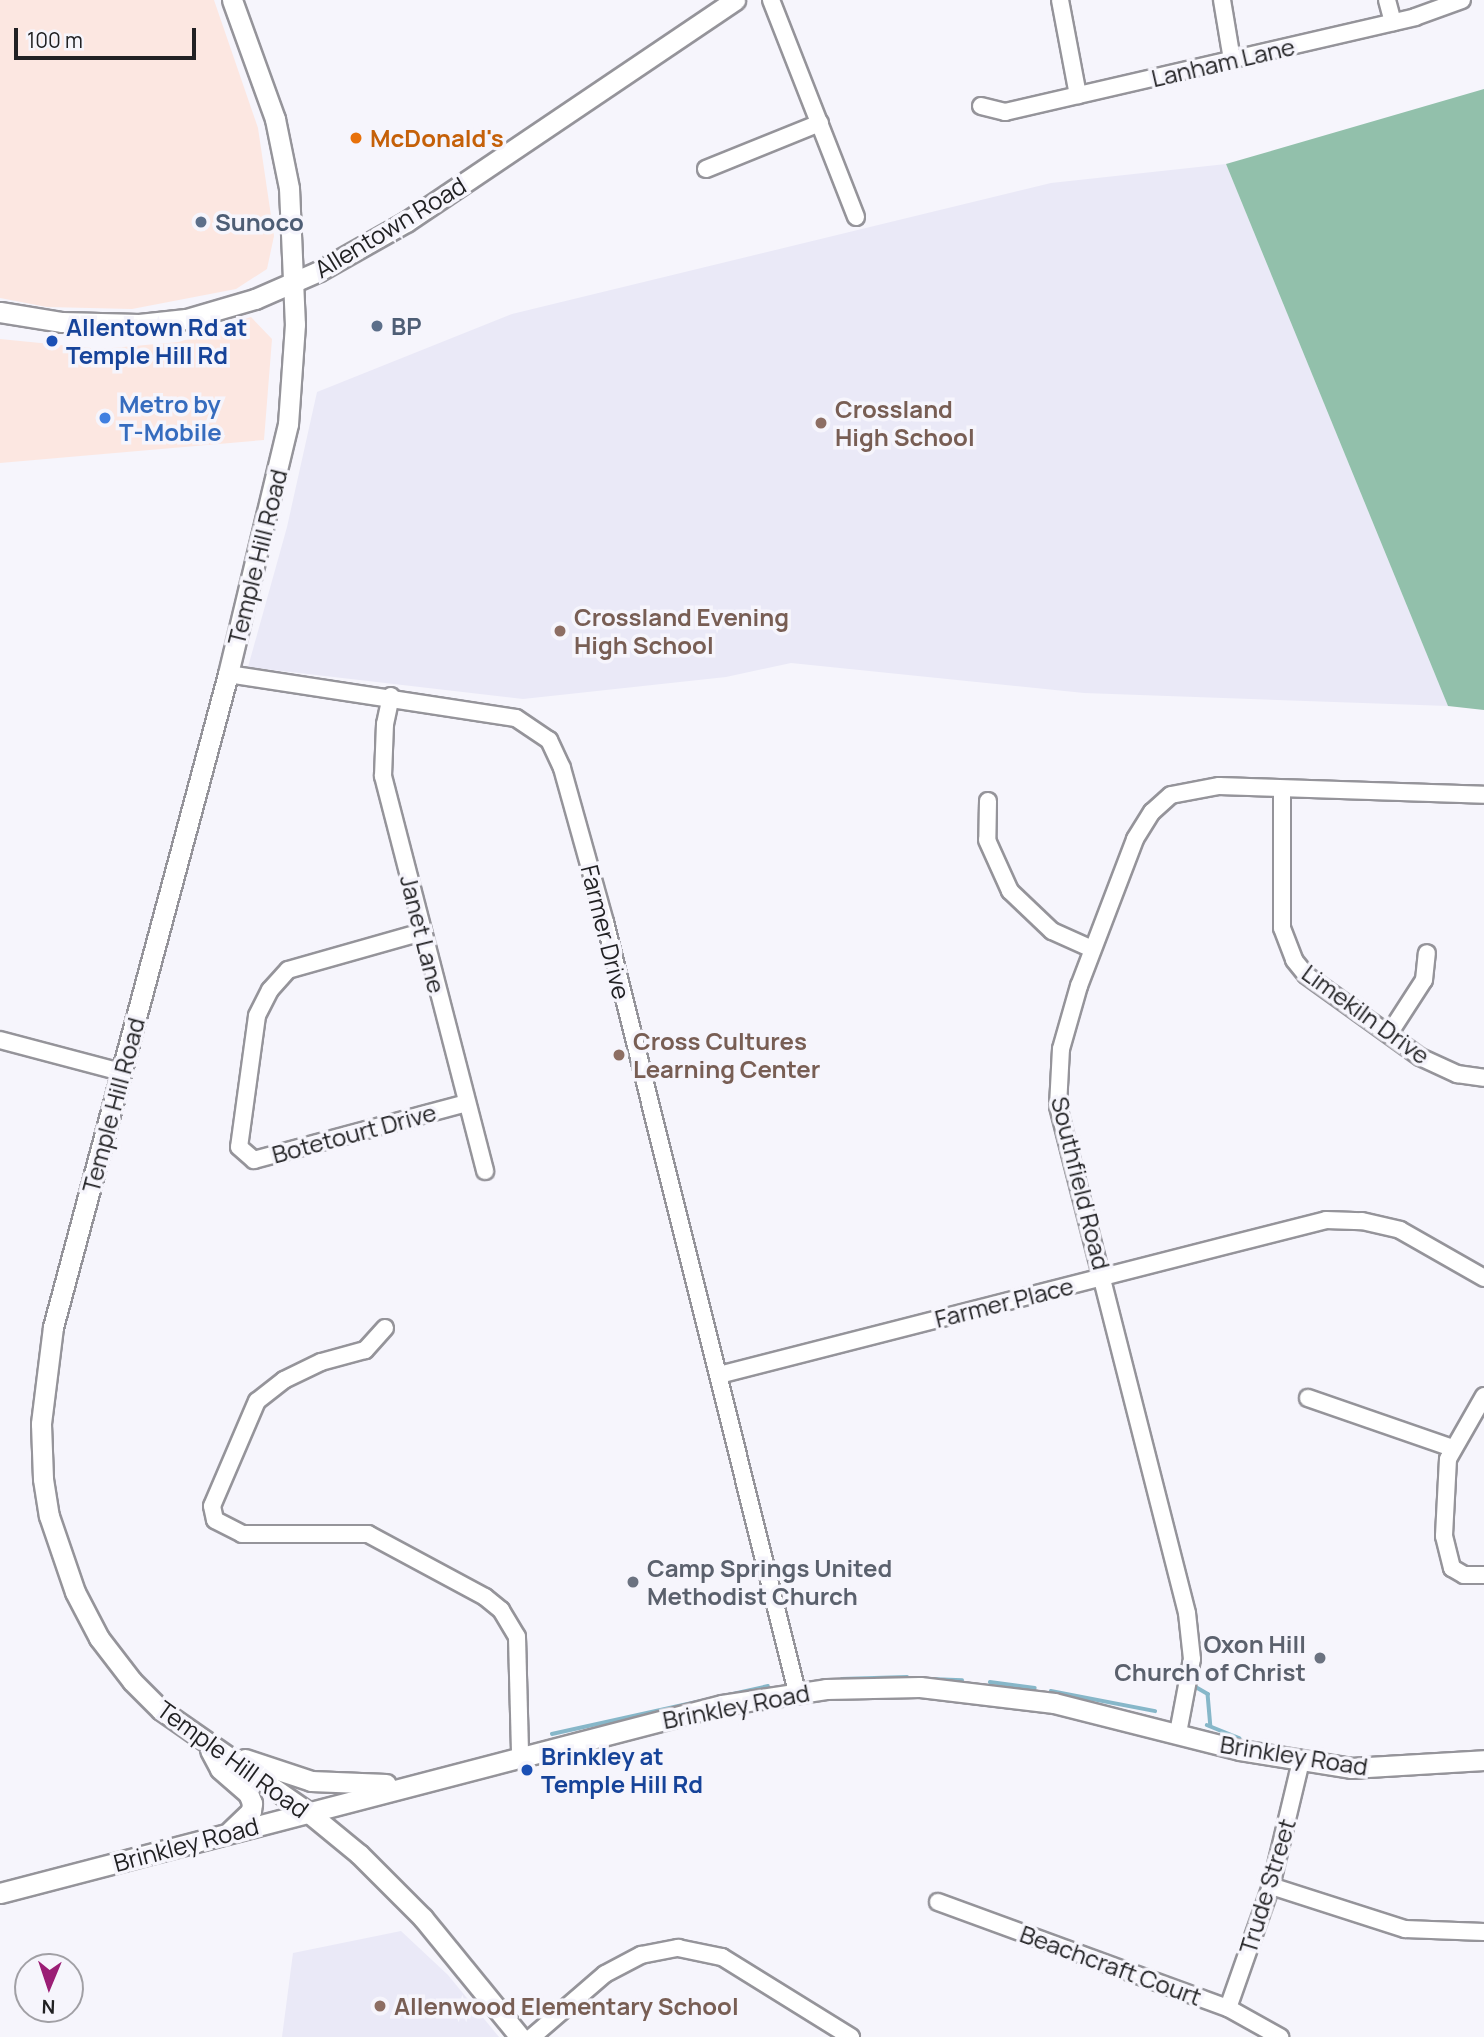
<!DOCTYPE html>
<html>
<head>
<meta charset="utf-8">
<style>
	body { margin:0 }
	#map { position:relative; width:1484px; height:2037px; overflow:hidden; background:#f6f5fc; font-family:Manrope,sans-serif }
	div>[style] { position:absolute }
	.commercial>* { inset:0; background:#fce7e1 }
	.built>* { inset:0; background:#eae9f7 }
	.forest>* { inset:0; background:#92c0ab }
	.stream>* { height:3.5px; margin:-1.75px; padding:0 1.75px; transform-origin:1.75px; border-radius:1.75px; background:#87b7c9 }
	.roads { filter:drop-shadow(2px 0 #95949a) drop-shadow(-2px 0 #95949a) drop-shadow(0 2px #95949a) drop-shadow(0 -2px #95949a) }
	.minor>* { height:16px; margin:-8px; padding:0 8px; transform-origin:8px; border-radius:8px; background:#fff }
	.major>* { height:19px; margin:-9.5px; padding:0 9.5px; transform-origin:9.5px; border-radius:9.5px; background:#fff }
	.dots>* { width:19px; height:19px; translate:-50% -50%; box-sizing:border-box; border:4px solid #f6f5fc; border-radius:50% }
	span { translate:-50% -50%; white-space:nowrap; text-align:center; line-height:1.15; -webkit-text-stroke:7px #f6f5fc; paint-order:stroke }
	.street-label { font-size:24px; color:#212123 }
	.food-label { font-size:24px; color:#c56008; font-weight:700 }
	.left { translate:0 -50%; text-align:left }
	.service-label { font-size:24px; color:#4e5e75; font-weight:700 }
	.transit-label { font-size:24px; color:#164399; font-weight:700 }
	.shop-label { font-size:24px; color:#366cbe; font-weight:700 }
	.education-label { font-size:24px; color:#785e54; font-weight:700 }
	.worship-label { font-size:24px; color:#5b616d; font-weight:700 }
	.right { translate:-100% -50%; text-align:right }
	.north { position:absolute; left:14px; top:1953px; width:70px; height:70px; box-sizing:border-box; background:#f6f5fc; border:2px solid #a1a0a5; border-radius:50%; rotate:182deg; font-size:19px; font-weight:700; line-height:28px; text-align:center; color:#212123 }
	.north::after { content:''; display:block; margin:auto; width:24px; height:32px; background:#9b1e75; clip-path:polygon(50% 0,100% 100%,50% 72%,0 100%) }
	.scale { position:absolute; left:14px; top:28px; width:182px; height:32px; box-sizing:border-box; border:4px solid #212123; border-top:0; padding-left:9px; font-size:21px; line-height:24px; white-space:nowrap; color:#212123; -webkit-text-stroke:5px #f6f5fc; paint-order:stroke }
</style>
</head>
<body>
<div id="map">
	<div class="commercial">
		<div style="clip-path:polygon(0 0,214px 0,258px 128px,274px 236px,267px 269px,236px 289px,132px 309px,47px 307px,0 298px)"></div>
		<div style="clip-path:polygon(251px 317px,272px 339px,264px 440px,0 463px,0 339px,101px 349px,179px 342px)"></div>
	</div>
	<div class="built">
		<div style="clip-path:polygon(1226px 164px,1448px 706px,1084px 693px,791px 663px,726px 677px,523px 699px,248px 667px,287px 527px,317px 392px,512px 314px,1051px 183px)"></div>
		<div style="clip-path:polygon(401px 1931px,448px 1975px,499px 2037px,282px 2037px,293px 1953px)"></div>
	</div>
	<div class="forest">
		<div style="clip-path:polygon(1484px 89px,1484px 710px,1448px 706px,1226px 164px)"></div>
	</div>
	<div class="stream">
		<div style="left:842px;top:1679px;width:65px;rotate:-1.8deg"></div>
		<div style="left:930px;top:1679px;width:32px;rotate:2deg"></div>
		<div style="left:990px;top:1682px;width:45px;rotate:7.6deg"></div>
		<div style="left:1196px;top:1687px;width:14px;rotate:30deg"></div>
		<div style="left:1208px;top:1694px;width:32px;rotate:85deg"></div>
		<div style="left:1051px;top:1691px;width:106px;rotate:10.9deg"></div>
		<div style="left:1207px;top:1725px;width:35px;rotate:22deg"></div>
		<div style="left:552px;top:1734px;width:221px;rotate:-12.5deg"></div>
	</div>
	<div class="roads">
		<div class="minor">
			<div style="left:771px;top:0;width:233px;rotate:68.6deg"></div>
			<div style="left:1060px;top:0;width:97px;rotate:79.3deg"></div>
			<div style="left:1222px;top:0;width:61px;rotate:80.5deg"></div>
			<div style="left:1387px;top:0;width:23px;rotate:75deg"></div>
			<div style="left:981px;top:106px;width:25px;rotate:14deg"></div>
			<div style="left:1005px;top:112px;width:421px;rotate:-13deg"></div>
			<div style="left:1415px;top:17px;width:50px;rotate:-19.9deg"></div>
			<div style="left:706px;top:169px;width:123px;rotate:-22deg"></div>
			<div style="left:228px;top:674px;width:291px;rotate:8.7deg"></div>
			<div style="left:516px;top:718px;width:40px;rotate:34deg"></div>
			<div style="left:549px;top:740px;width:31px;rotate:65deg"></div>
			<div style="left:562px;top:768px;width:160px;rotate:74.4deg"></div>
			<div style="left:605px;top:922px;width:794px;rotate:76deg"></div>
			<div style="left:391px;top:696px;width:29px;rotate:102deg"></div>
			<div style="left:385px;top:724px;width:52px;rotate:92.2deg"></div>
			<div style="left:383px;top:776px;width:408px;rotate:75.5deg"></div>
			<div style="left:1282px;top:790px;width:138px;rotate:90deg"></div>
			<div style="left:1282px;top:928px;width:34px;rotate:69deg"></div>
			<div style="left:1294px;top:960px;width:19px;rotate:51deg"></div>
			<div style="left:1306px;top:975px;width:140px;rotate:35.7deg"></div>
			<div style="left:1420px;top:1057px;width:41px;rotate:24.7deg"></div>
			<div style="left:1457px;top:1074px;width:27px;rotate:8deg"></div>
			<div style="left:988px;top:801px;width:39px;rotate:91deg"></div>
			<div style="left:987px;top:840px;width:56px;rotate:65.7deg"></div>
			<div style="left:1010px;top:891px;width:58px;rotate:43.6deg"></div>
			<div style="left:1052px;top:931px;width:44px;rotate:24.2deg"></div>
			<div style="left:422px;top:932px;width:139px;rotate:164.2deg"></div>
			<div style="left:288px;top:970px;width:27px;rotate:132deg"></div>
			<div style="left:270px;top:990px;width:29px;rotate:117deg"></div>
			<div style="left:257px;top:1016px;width:132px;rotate:97.8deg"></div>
			<div style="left:239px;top:1147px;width:20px;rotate:41deg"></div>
			<div style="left:254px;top:1160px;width:220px;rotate:-15deg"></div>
			<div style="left:1389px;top:1034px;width:64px;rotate:-57.1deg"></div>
			<div style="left:1424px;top:980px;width:27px;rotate:-84deg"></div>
			<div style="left:0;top:1040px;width:125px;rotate:14.8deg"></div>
			<div style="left:385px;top:1328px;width:30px;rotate:132deg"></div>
			<div style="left:365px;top:1350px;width:46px;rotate:164.7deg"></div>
			<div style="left:321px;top:1362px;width:41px;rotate:154.1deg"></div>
			<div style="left:284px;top:1380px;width:34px;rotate:142deg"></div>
			<div style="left:257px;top:1401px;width:114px;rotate:113.2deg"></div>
			<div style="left:212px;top:1506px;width:14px;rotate:78deg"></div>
			<div style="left:215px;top:1520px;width:30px;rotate:27deg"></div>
			<div style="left:242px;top:1534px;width:126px"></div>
			<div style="left:368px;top:1534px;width:133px;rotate:28.3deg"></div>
			<div style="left:485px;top:1597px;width:21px;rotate:39deg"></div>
			<div style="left:501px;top:1610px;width:31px;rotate:59deg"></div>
			<div style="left:517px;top:1637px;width:118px;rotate:88.5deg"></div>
			<div style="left:719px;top:1375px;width:626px;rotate:-14.32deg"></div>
			<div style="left:1326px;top:1220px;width:36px;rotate:2deg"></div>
			<div style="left:1362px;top:1221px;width:39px;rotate:13deg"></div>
			<div style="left:1400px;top:1230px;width:97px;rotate:29.7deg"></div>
			<div style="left:1484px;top:1396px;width:73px;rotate:119.7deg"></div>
			<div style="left:1448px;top:1459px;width:77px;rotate:93deg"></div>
			<div style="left:1444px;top:1536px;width:33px;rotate:76deg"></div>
			<div style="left:1452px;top:1568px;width:14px;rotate:30deg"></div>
			<div style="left:1464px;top:1575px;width:20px"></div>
			<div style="left:1308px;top:1398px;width:152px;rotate:19.1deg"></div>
			<div style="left:1178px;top:1733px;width:75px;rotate:-79.3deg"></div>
			<div style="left:1192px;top:1659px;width:46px;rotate:-96.2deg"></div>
			<div style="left:1187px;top:1613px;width:523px;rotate:-104.28deg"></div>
			<div style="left:1058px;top:1106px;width:57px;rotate:-87deg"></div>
			<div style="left:1061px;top:1049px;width:66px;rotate:-74.1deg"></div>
			<div style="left:1079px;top:986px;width:157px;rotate:-69.1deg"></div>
			<div style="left:1135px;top:839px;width:32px;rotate:-58deg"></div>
			<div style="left:1152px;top:812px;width:25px;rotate:-42deg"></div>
			<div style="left:1171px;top:795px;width:49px;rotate:-10.6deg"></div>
			<div style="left:1219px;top:786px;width:265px;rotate:1.9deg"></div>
			<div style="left:1271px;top:1886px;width:141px;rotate:17.8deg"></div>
			<div style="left:1405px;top:1929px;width:79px;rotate:2.2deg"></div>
			<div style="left:938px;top:1902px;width:309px;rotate:20.1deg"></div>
			<div style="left:1228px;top:2008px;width:60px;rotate:29.1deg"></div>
			<div style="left:1228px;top:2008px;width:129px;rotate:-70.6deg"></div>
			<div style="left:1271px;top:1886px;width:129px;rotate:-76.5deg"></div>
			<div style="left:532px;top:2037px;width:96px;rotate:-40.8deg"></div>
			<div style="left:605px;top:1974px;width:41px;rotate:-27.8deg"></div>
			<div style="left:641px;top:1955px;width:38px;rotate:-11deg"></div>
			<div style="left:678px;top:1948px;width:45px;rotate:11.6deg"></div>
			<div style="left:722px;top:1957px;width:152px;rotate:31.8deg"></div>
		</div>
		<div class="major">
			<div style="left:232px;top:0;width:127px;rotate:70.1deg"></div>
			<div style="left:275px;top:119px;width:70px;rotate:78.5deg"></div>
			<div style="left:289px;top:188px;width:136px;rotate:87.5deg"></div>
			<div style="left:295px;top:324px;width:100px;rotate:94deg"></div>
			<div style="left:288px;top:424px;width:257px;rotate:103.5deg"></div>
			<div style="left:228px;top:674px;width:676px;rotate:105deg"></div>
			<div style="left:53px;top:1327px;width:98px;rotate:97.1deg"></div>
			<div style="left:41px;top:1424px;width:55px;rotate:87.9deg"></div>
			<div style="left:43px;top:1479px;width:37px;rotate:81deg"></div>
			<div style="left:49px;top:1516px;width:80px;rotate:71.1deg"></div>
			<div style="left:75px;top:1592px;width:52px;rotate:62.4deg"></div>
			<div style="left:99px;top:1638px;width:54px;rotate:52.5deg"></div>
			<div style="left:132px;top:1681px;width:41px;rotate:45deg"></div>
			<div style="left:161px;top:1710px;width:180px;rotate:34.8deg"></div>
			<div style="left:309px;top:1813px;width:65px;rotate:39.4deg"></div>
			<div style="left:359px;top:1854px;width:91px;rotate:45deg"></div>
			<div style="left:423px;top:1918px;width:154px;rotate:50.8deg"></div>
			<div style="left:0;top:312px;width:63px;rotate:9.2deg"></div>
			<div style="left:62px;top:322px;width:77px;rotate:1.5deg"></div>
			<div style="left:139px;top:324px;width:47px;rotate:-6.1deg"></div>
			<div style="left:186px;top:319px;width:72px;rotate:-16.2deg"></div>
			<div style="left:255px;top:299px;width:70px;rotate:-23.6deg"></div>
			<div style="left:319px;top:271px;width:100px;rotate:-29.4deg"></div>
			<div style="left:406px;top:222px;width:397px;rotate:-34deg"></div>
			<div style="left:210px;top:1750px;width:21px;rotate:62deg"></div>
			<div style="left:220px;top:1769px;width:37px;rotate:41deg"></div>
			<div style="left:248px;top:1793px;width:11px;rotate:68deg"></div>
			<div style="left:252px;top:1803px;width:8px;rotate:97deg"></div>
			<div style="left:251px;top:1811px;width:29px;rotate:136deg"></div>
			<div style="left:245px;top:1759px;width:70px;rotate:18.4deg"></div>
			<div style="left:311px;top:1781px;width:75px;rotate:2.3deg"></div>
			<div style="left:0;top:1893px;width:746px;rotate:-14.6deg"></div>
			<div style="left:722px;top:1705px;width:105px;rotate:-8.7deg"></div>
			<div style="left:826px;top:1689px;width:94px;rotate:-1.2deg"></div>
			<div style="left:920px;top:1687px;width:135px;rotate:6.8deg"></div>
			<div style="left:1054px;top:1703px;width:192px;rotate:14.2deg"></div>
			<div style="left:1240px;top:1750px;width:112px;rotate:9.2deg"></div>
			<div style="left:1351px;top:1768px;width:133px;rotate:-3.4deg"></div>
		</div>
	</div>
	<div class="dots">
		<div style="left:356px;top:138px;background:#e8710a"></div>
		<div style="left:201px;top:222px;background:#5c6f8a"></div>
		<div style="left:377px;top:326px;background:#5c6f8a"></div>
		<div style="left:52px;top:341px;background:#1a4fb4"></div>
		<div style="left:105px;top:418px;background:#3f7fe0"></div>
		<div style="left:821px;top:423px;background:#8d6e63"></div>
		<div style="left:560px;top:631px;background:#8d6e63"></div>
		<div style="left:619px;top:1055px;background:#8d6e63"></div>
		<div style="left:633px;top:1582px;background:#6b7280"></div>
		<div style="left:1320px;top:1658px;background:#6b7280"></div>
		<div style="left:527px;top:1770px;background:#1a4fb4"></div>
		<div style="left:380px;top:2006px;background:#8d6e63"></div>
	</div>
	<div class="street-label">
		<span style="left:1223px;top:62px;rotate:-13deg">Lanham Lane</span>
		<span style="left:390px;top:227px;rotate:-31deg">Allentown Road</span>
		<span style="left:257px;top:557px;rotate:-76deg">Temple Hill Road</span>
		<span style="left:606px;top:932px;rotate:76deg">Farmer Drive</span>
		<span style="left:423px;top:934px;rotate:76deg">Janet Lane</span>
		<span style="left:1366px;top:1014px;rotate:36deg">Limekiln Drive</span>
		<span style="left:113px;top:1105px;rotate:-75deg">Temple Hill Road</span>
		<span style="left:354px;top:1133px;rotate:-15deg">Botetourt Drive</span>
		<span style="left:1081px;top:1183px;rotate:76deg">Southfield Road</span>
		<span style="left:1004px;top:1302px;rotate:-14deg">Farmer Place</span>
		<span style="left:736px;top:1706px;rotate:-11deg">Brinkley Road</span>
		<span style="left:1294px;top:1755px;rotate:9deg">Brinkley Road</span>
		<span style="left:233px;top:1759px;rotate:36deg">Temple Hill Road</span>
		<span style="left:186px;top:1844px;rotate:-15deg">Brinkley Road</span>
		<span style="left:1267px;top:1886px;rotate:-73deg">Trude Street</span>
		<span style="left:1111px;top:1965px;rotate:20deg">Beachcraft Court</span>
	</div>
	<div class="food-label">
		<span class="left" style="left:370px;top:138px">McDonald's</span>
	</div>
	<div class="service-label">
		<span class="left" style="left:215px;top:222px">Sunoco</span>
		<span class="left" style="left:391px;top:326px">BP</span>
	</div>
	<div class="transit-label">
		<span class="left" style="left:66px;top:341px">Allentown Rd at<br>Temple Hill Rd</span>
		<span class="left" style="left:541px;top:1770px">Brinkley at<br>Temple Hill Rd</span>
	</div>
	<div class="shop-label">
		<span class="left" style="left:119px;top:418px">Metro by<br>T-Mobile</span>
	</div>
	<div class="education-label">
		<span class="left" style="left:835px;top:423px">Crossland<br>High School</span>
		<span class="left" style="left:574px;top:631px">Crossland Evening<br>High School</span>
		<span class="left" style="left:633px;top:1055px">Cross Cultures<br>Learning Center</span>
		<span class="left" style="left:394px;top:2006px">Allenwood Elementary School</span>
	</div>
	<div class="worship-label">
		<span class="left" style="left:647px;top:1582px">Camp Springs United<br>Methodist Church</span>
		<span class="right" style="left:1306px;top:1658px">Oxon Hill<br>Church of Christ</span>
	</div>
	<div class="north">N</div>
	<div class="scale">100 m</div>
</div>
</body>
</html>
